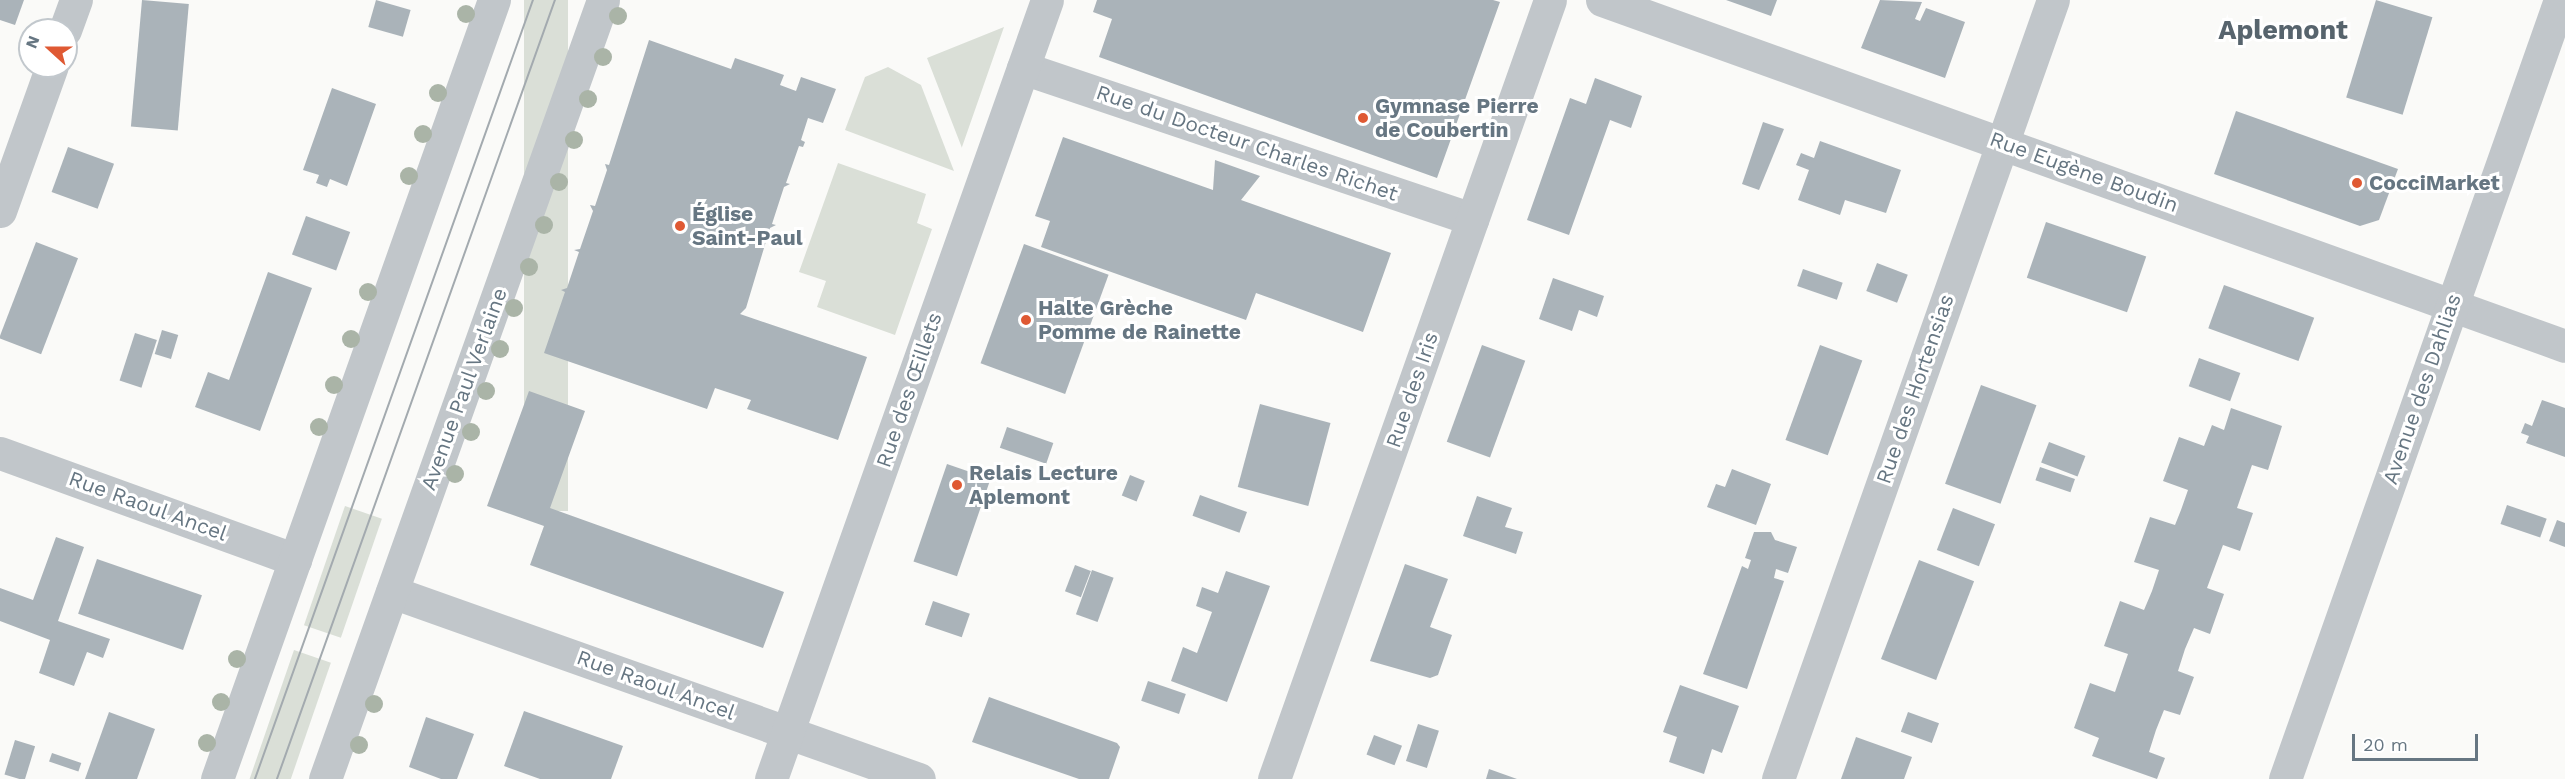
<!DOCTYPE html>
<html>
<head>
<meta charset="utf-8">
<style>
	body { margin:0 }
	#map { position:relative; width:2565px; height:779px; overflow:hidden; background:#fafaf8; font-family:"Work Sans",sans-serif }
	div>[style] { position:absolute }
	.green>* { inset:0; background:#dadfd7; transform-origin:0 0 }
	.building>* { inset:0; background:#aab3b9; transform-origin:0 0 }
	.minor>* { height:33px; margin:-16.5px; padding:0 16.5px; transform-origin:16.5px; border-radius:16.5px; background:#c1c6ca }
	.tertiary>* { height:33px; margin:-16.5px; padding:0 16.5px; transform-origin:16.5px; border-radius:16.5px; background:#c1c6ca }
	.tram>* { height:1.5px; margin:-0.75px; padding:0 0.75px; transform-origin:0.75px; border-radius:0.75px; background:#a3aaaf }
	.trees>* { width:18px; height:18px; margin:-9px; border-radius:50%; background:#aab4a7 }
	.dots>* { width:16px; height:16px; translate:-50% -50%; box-sizing:border-box; border:3px solid #fff; border-radius:50% }
	span { translate:-50% -50%; white-space:nowrap; text-align:center; line-height:1.15; -webkit-text-stroke:6px #fff; paint-order:stroke }
	.poi-label { font-size:21px; color:#667682; font-weight:700 }
	.left { translate:0 -50%; text-align:left }
	.street-label { font-size:21px; color:#667682 }
	.district-label { font-size:27px; color:#57646d; font-weight:700 }
	.north { position:absolute; left:18px; top:18px; width:60px; height:60px; box-sizing:border-box; background:#fff; border:2px solid #c2c8cd; border-radius:50%; rotate:291deg; font-size:16px; font-weight:700; line-height:24px; text-align:center; color:#667682 }
	.north::after { content:''; display:block; margin:auto; width:21px; height:27px; background:#df5933; clip-path:polygon(50% 0,100% 100%,50% 72%,0 100%) }
	.scale { position:absolute; left:2352px; top:734px; width:126px; height:27px; box-sizing:border-box; border:3px solid #667682; border-top:0; padding-left:8px; font-size:18px; line-height:21px; white-space:nowrap; color:#667682; -webkit-text-stroke:4px #fff; paint-order:stroke }
</style>
</head>
<body>
<div id="map">
	<div class="green">
		<div style="left:524px;top:0;width:44px;height:511px"></div>
		<div style="clip-path:polygon(1004px 27px,962px 147px,962px 148px,927px 58px)"></div>
		<div style="clip-path:polygon(888px 67px,921px 85px,954px 171px,845px 130px,865px 77px)"></div>
		<div style="clip-path:polygon(838px 163px,926px 194px,917px 223px,932px 229px,895px 335px,817px 307px,826px 281px,799px 272px)"></div>
		<div style="left:345px;top:506px;width:39px;height:126px;rotate:19deg"></div>
		<div style="left:294px;top:650px;width:39px;height:137px;rotate:19deg"></div>
	</div>
	<div class="building">
		<div style="clip-path:polygon(0 0,24px 0,15px 25px,0 20px)"></div>
		<div style="left:142px;top:0;width:47px;height:127px;rotate:5deg"></div>
		<div style="left:376px;top:0;width:36px;height:28px;rotate:16deg"></div>
		<div style="clip-path:polygon(1097px 0,1493px 0,1500px 2px,1437px 178px,1099px 57px,1112px 19px,1093px 12px)"></div>
		<div style="clip-path:polygon(1726px 0,1777px 0,1771px 16px)"></div>
		<div style="clip-path:polygon(1880px 0,1922px 2px,1915px 19px,1920px 21px,1926px 8px,1965px 22px,1945px 78px,1861px 48px)"></div>
		<div style="left:2376px;top:0;width:59px;height:102px;rotate:17deg"></div>
		<div style="clip-path:polygon(649px 40px,731px 69px,735px 58px,784px 75px,780px 85px,796px 91px,801px 77px,836px 89px,823px 123px,808px 118px,801px 140px,805px 142px,803px 147px,799px 146px,786px 183px,790px 184px,784px 187px,772px 224px,776px 225px,770px 228px,746px 308px,740px 314px,867px 357px,838px 440px,747px 409px,751px 400px,715px 388px,707px 409px,544px 353px,565px 292px,561px 290px,567px 288px,579px 252px,574px 250px,580px 249px,593px 211px,590px 205px,595px 206px,607px 170px,605px 164px,609px 165px)"></div>
		<div style="clip-path:polygon(1595px 78px,1642px 96px,1631px 128px,1610px 120px,1569px 235px,1527px 220px,1570px 98px,1586px 104px)"></div>
		<div style="clip-path:polygon(332px 88px,376px 104px,347px 186px,330px 179px,327px 187px,316px 183px,319px 175px,303px 170px)"></div>
		<div style="clip-path:polygon(2236px 111px,2398px 169px,2379px 220px,2360px 226px,2214px 174px)"></div>
		<div style="clip-path:polygon(1763px 122px,1784px 129px,1759px 190px,1742px 184px)"></div>
		<div style="clip-path:polygon(1063px 137px,1213px 190px,1215px 160px,1260px 176px,1241px 200px,1391px 253px,1363px 332px,1256px 293px,1246px 320px,1041px 247px,1050px 221px,1035px 216px)"></div>
		<div style="clip-path:polygon(1820px 141px,1901px 170px,1886px 213px,1845px 200px,1840px 215px,1798px 200px,1809px 170px,1796px 165px,1801px 153px,1814px 158px)"></div>
		<div style="left:68px;top:147px;width:49px;height:48px;rotate:20deg"></div>
		<div style="left:306px;top:216px;width:47px;height:41px;rotate:20deg"></div>
		<div style="left:2046px;top:222px;width:106px;height:59px;rotate:19deg"></div>
		<div style="left:36px;top:242px;width:45px;height:103px;rotate:21deg"></div>
		<div style="left:1024px;top:244px;width:90px;height:127px;rotate:20deg"></div>
		<div style="left:1877px;top:263px;width:33px;height:30px;rotate:21deg"></div>
		<div style="left:1803px;top:269px;width:42px;height:18px;rotate:19deg"></div>
		<div style="clip-path:polygon(268px 272px,312px 288px,260px 431px,195px 407px,208px 372px,229px 380px)"></div>
		<div style="clip-path:polygon(1553px 278px,1604px 296px,1597px 317px,1579px 310px,1572px 331px,1539px 319px)"></div>
		<div style="left:2224px;top:285px;width:96px;height:46px;rotate:20deg"></div>
		<div style="left:162px;top:330px;width:17px;height:25px;rotate:17deg"></div>
		<div style="left:135px;top:333px;width:23px;height:50px;rotate:18deg"></div>
		<div style="left:1482px;top:345px;width:46px;height:103px;rotate:20deg"></div>
		<div style="left:1820px;top:345px;width:45px;height:101px;rotate:20deg"></div>
		<div style="left:2199px;top:358px;width:44px;height:30px;rotate:20deg"></div>
		<div style="left:1981px;top:385px;width:59px;height:105px;rotate:20deg"></div>
		<div style="clip-path:polygon(529px 391px,585px 411px,550px 508px,784px 592px,763px 648px,530px 565px,544px 526px,487px 506px)"></div>
		<div style="clip-path:polygon(2542px 400px,2565px 408px,2565px 457px,2526px 443px,2529px 436px,2521px 433px,2525px 423px,2532px 426px)"></div>
		<div style="left:1260px;top:404px;width:73px;height:86px;rotate:15deg"></div>
		<div style="clip-path:polygon(2231px 408px,2282px 426px,2268px 470px,2252px 465px,2237px 508px,2253px 513px,2240px 551px,2223px 545px,2207px 588px,2224px 594px,2210px 634px,2194px 628px,2185px 649px,2178px 671px,2194px 677px,2180px 715px,2164px 710px,2156px 730px,2149px 752px,2165px 758px,2157px 779px,2092px 756px,2099px 738px,2074px 728px,2090px 683px,2115px 692px,2128px 654px,2104px 646px,2120px 601px,2144px 610px,2152px 591px,2159px 570px,2134px 562px,2150px 517px,2175px 525px,2181px 510px,2188px 490px,2163px 481px,2179px 437px,2204px 446px,2212px 425px,2224px 430px)"></div>
		<div style="left:1007px;top:427px;width:49px;height:22px;rotate:19deg"></div>
		<div style="left:2049px;top:442px;width:39px;height:22px;rotate:21deg"></div>
		<div style="left:947px;top:464px;width:46px;height:103px;rotate:19deg"></div>
		<div style="left:2040px;top:467px;width:37px;height:14px;rotate:19deg"></div>
		<div style="clip-path:polygon(1732px 469px,1771px 484px,1756px 525px,1707px 507px,1716px 484px,1725px 487px)"></div>
		<div style="left:1130px;top:475px;width:16px;height:22px;rotate:22deg"></div>
		<div style="left:1200px;top:495px;width:50px;height:22px;rotate:20deg"></div>
		<div style="clip-path:polygon(1477px 496px,1512px 508px,1505px 527px,1523px 532px,1516px 554px,1463px 536px)"></div>
		<div style="left:2507px;top:505px;width:42px;height:20px;rotate:19deg"></div>
		<div style="left:1953px;top:508px;width:45px;height:45px;rotate:21deg"></div>
		<div style="clip-path:polygon(2557px 520px,2565px 523px,2565px 547px,2549px 541px)"></div>
		<div style="clip-path:polygon(1754px 532px,1771px 532px,1775px 540px,1797px 547px,1788px 573px,1776px 569px,1774px 578px,1784px 581px,1747px 689px,1703px 674px,1742px 566px,1748px 569px,1751px 560px,1745px 558px)"></div>
		<div style="clip-path:polygon(56px 537px,84px 547px,58px 621px,110px 639px,103px 658px,87px 652px,74px 686px,39px 673px,50px 640px,0 621px,0 588px,33px 600px)"></div>
		<div style="left:97px;top:559px;width:111px;height:58px;rotate:19deg"></div>
		<div style="left:1919px;top:560px;width:59px;height:106px;rotate:21deg"></div>
		<div style="clip-path:polygon(1405px 564px,1448px 579px,1430px 627px,1452px 635px,1438px 675px,1430px 678px,1370px 661px)"></div>
		<div style="left:1075px;top:565px;width:17px;height:28px;rotate:21deg"></div>
		<div style="left:1092px;top:570px;width:23px;height:47px;rotate:20deg"></div>
		<div style="clip-path:polygon(1226px 571px,1270px 586px,1227px 702px,1171px 681px,1183px 647px,1197px 653px,1212px 612px,1196px 606px,1202px 587px,1218px 593px)"></div>
		<div style="left:933px;top:601px;width:39px;height:25px;rotate:19deg"></div>
		<div style="left:1148px;top:681px;width:40px;height:21px;rotate:19deg"></div>
		<div style="clip-path:polygon(1680px 685px,1739px 706px,1722px 753px,1712px 749px,1704px 774px,1669px 762px,1677px 737px,1663px 732px)"></div>
		<div style="clip-path:polygon(989px 697px,1117px 743px,1120px 747px,1109px 779px,1079px 779px,972px 742px)"></div>
		<div style="clip-path:polygon(524px 711px,623px 746px,611px 779px,540px 779px,504px 766px)"></div>
		<div style="clip-path:polygon(109px 712px,155px 729px,137px 779px,85px 779px)"></div>
		<div style="left:1908px;top:712px;width:33px;height:21px;rotate:20deg"></div>
		<div style="clip-path:polygon(426px 717px,474px 734px,457px 779px,441px 779px,409px 767px)"></div>
		<div style="left:1418px;top:724px;width:22px;height:39px;rotate:18deg"></div>
		<div style="left:1374px;top:735px;width:30px;height:21px;rotate:21deg"></div>
		<div style="clip-path:polygon(1856px 737px,1912px 757px,1904px 779px,1841px 779px)"></div>
		<div style="left:15px;top:740px;width:21px;height:36px;rotate:17deg"></div>
		<div style="left:52px;top:753px;width:31px;height:9px;rotate:19deg"></div>
		<div style="clip-path:polygon(1489px 769px,1517px 779px,1486px 779px)"></div>
	</div>
	<div class="minor">
		<div style="left:1602px;top:0;width:1023px;rotate:19.76deg"></div>
		<div style="left:65px;top:30px;width:32px;rotate:-70deg"></div>
		<div style="left:1023px;top:68px;width:474px;rotate:18.6deg"></div>
		<div style="left:0;top:211px;width:154px;rotate:-70.3deg"></div>
		<div style="left:0;top:453px;width:314px;rotate:19.9deg"></div>
		<div style="left:392px;top:592px;width:559px;rotate:19.54deg"></div>
		<div style="left:771px;top:779px;width:826px;rotate:-70.49deg"></div>
		<div style="left:1274px;top:779px;width:826px;rotate:-70.49deg"></div>
		<div style="left:1778px;top:779px;width:826px;rotate:-70.56deg"></div>
		<div style="left:2285px;top:779px;width:826px;rotate:-70.56deg"></div>
	</div>
	<div class="tertiary">
		<div style="left:217px;top:779px;width:827px;rotate:-70.43deg"></div>
		<div style="left:325px;top:779px;width:827px;rotate:-70.36deg"></div>
	</div>
	<div class="tram">
		<div style="left:255px;top:779px;width:827px;rotate:-70.36deg"></div>
		<div style="left:277px;top:779px;width:827px;rotate:-70.36deg"></div>
	</div>
	<div class="trees">
		<div style="left:466px;top:14px"></div>
		<div style="left:618px;top:16px"></div>
		<div style="left:603px;top:57px"></div>
		<div style="left:438px;top:93px"></div>
		<div style="left:588px;top:99px"></div>
		<div style="left:423px;top:134px"></div>
		<div style="left:574px;top:140px"></div>
		<div style="left:409px;top:176px"></div>
		<div style="left:559px;top:182px"></div>
		<div style="left:544px;top:225px"></div>
		<div style="left:529px;top:267px"></div>
		<div style="left:368px;top:292px"></div>
		<div style="left:514px;top:308px"></div>
		<div style="left:351px;top:339px"></div>
		<div style="left:500px;top:349px"></div>
		<div style="left:334px;top:385px"></div>
		<div style="left:486px;top:391px"></div>
		<div style="left:319px;top:427px"></div>
		<div style="left:471px;top:432px"></div>
		<div style="left:455px;top:474px"></div>
		<div style="left:237px;top:659px"></div>
		<div style="left:221px;top:702px"></div>
		<div style="left:374px;top:704px"></div>
		<div style="left:207px;top:743px"></div>
		<div style="left:359px;top:745px"></div>
	</div>
	<div class="dots">
		<div style="left:1363px;top:118px;background:#df5933"></div>
		<div style="left:2357px;top:183px;background:#df5933"></div>
		<div style="left:680px;top:226px;background:#df5933"></div>
		<div style="left:1026px;top:320px;background:#df5933"></div>
		<div style="left:957px;top:485px;background:#df5933"></div>
	</div>
	<div class="poi-label">
		<span class="left" style="left:1375px;top:118px">Gymnase Pierre<br>de Coubertin</span>
		<span class="left" style="left:2369px;top:183px">CocciMarket</span>
		<span class="left" style="left:692px;top:226px">Église<br>Saint-Paul</span>
		<span class="left" style="left:1038px;top:320px">Halte Grèche<br>Pomme de Rainette</span>
		<span class="left" style="left:969px;top:485px">Relais Lecture<br>Aplemont</span>
	</div>
	<div class="street-label">
		<span style="left:1247px;top:143px;rotate:19deg">Rue du Docteur Charles Richet</span>
		<span style="left:2084px;top:172px;rotate:20deg">Rue Eugène Boudin</span>
		<span style="left:464px;top:389px;rotate:-70deg">Avenue Paul Verlaine</span>
		<span style="left:1915px;top:389px;rotate:-71deg">Rue des Hortensias</span>
		<span style="left:2422px;top:389px;rotate:-71deg">Avenue des Dahlias</span>
		<span style="left:909px;top:390px;rotate:-71deg">Rue des Œillets</span>
		<span style="left:1412px;top:390px;rotate:-71deg">Rue des Iris</span>
		<span style="left:148px;top:506px;rotate:20deg">Rue Raoul Ancel</span>
		<span style="left:656px;top:685px;rotate:20deg">Rue Raoul Ancel</span>
	</div>
	<div class="district-label">
		<span style="left:2283px;top:31px">Aplemont</span>
	</div>
	<div class="north">N</div>
	<div class="scale">20 m</div>
</div>
</body>
</html>
